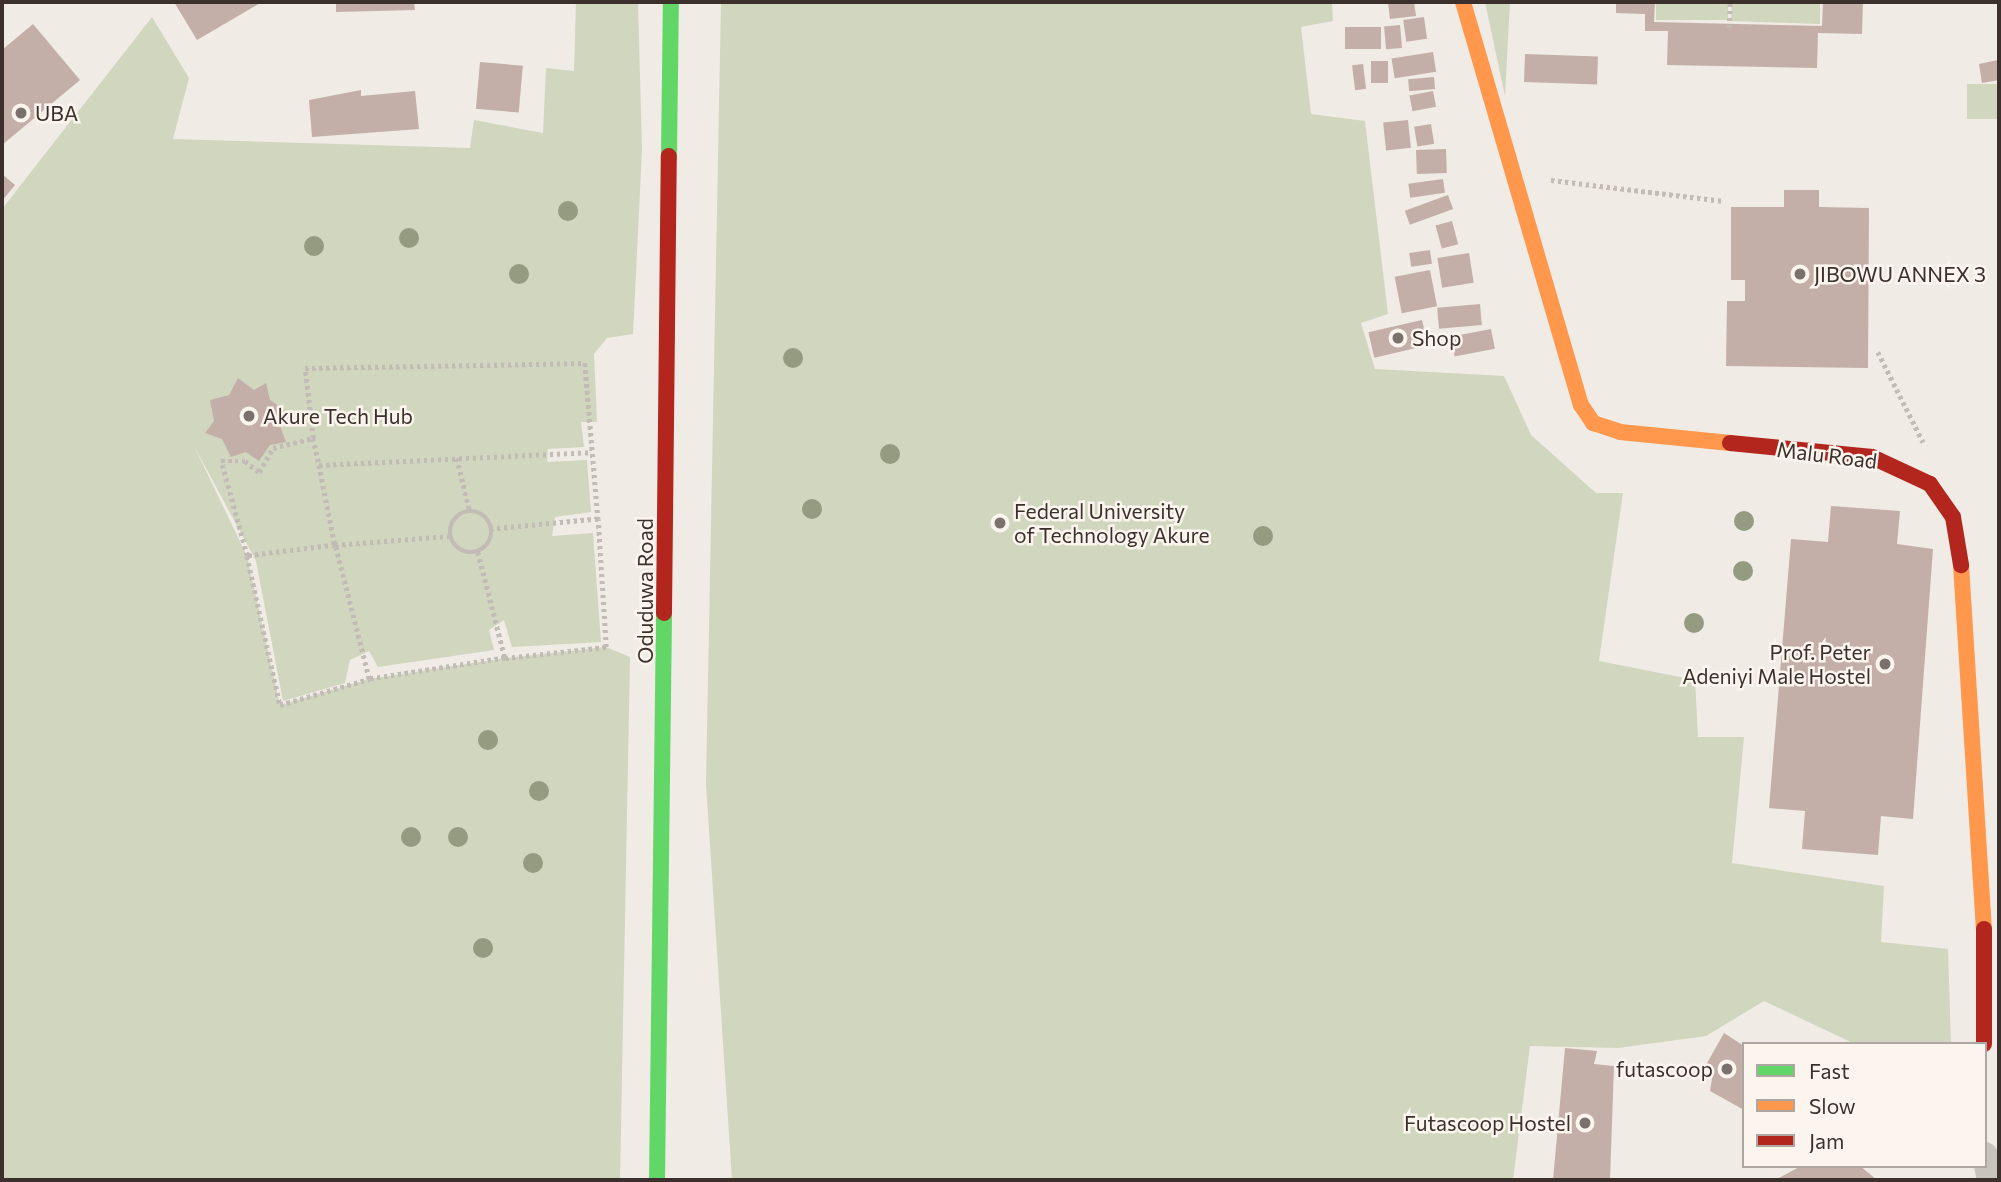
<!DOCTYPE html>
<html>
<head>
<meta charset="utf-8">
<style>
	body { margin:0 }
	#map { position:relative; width:2001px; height:1182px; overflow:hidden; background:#f0ebe5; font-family:Commissioner,sans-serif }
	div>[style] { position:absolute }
	.green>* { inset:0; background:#d1d6bf; transform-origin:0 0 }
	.building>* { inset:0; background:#c3afa7; transform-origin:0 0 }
	.path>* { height:4.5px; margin-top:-2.25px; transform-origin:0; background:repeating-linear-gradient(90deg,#c2bbb6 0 3.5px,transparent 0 7px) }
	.path>.ring { margin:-2.25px; padding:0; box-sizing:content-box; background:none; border:4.5px solid #c2bbb6; border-radius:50% }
	.street>* { height:26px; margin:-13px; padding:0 13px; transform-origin:13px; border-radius:13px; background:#c9c3be }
	.fast>* { height:16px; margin:-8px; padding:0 8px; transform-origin:8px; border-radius:8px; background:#63d668 }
	.slow>* { height:16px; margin:-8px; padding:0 8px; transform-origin:8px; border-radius:8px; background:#ff974d }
	.jam>* { height:16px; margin:-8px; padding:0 8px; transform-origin:8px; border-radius:8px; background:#b3261e }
	.trees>* { width:20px; height:20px; margin:-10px; border-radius:50%; background:#959b80 }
	.dots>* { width:19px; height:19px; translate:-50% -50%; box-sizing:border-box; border:4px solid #fbf5ee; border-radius:50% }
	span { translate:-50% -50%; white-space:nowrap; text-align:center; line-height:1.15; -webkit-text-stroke:5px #fbf5ee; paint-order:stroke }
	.poi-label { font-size:21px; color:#3b302b }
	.left { translate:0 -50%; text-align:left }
	.right { translate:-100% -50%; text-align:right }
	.street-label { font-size:21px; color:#3b302b }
	.frame { position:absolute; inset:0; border:4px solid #3b302b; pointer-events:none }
	.legend { position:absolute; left:1742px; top:1042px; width:245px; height:126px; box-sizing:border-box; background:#fbf5ee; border:2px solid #aea6a0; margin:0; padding:9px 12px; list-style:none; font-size:21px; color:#3b302b }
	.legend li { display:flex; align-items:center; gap:14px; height:35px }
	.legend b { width:35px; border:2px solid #aea6a0 }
</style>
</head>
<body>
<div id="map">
	<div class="green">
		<div style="clip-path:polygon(576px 2px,638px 2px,642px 150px,633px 334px,607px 338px,594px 354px,597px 422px,581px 422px,584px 447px,548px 449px,547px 462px,587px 460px,591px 512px,555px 517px,552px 536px,593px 533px,601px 642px,512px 647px,504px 620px,489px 630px,494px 650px,378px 667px,369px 651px,350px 660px,345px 683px,283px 701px,256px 561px,194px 446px,247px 556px,280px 705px,369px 679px,505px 658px,606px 647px,630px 657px,620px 1180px,2px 1180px,2px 209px,152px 17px,189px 78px,173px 139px,470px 148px,474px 120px,543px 133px,546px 68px,574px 71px)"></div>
		<div style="clip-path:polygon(721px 2px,1332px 2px,1333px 21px,1301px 27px,1311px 114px,1365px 121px,1388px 314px,1361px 323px,1375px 369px,1504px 376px,1531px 435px,1596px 493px,1623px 493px,1599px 661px,1695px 680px,1698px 737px,1744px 737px,1732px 863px,1884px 886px,1881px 942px,1948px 949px,1951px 1044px,1855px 1044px,1764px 1001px,1706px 1036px,1618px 1048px,1530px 1046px,1513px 1180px,732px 1180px,706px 784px)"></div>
		<div style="clip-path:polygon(1485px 2px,1510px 2px,1505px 96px)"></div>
		<div style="left:1656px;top:2px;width:72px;height:18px"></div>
		<div style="clip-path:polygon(1732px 2px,1820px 2px,1820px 24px,1731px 21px)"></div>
		<div style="left:1999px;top:84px;width:35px;height:32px;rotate:90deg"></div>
	</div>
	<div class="building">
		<div style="clip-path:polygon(174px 2px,262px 2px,197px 40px)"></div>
		<div style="clip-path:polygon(336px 2px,414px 2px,415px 10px,336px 12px)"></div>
		<div style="clip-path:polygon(1388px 2px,1414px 2px,1416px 16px,1390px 19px)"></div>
		<div style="clip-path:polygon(1616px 2px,1655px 2px,1654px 22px,1822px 26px,1823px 2px,1863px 2px,1862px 34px,1818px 33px,1817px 68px,1667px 65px,1668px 31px,1645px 31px,1645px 14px,1616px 13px)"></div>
		<div style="left:1424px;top:17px;width:22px;height:21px;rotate:82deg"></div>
		<div style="clip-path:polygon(33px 24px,80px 80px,2px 145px,2px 50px)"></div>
		<div style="left:1400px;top:25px;width:23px;height:16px;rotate:85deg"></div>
		<div style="left:1381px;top:27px;width:22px;height:36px;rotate:90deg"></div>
		<div style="left:1433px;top:52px;width:20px;height:42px;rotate:81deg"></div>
		<div style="left:1525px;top:54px;width:73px;height:28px;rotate:2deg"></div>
		<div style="clip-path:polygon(1998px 60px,1999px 80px,1982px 83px,1979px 64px)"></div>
		<div style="left:1371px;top:61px;width:17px;height:22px"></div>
		<div style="left:480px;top:62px;width:43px;height:47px;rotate:5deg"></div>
		<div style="left:1363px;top:64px;width:25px;height:11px;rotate:83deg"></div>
		<div style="left:1434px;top:77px;width:12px;height:26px;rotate:85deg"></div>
		<div style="clip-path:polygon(361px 90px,361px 96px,415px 91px,419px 129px,312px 137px,309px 100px)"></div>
		<div style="left:1433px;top:91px;width:16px;height:24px;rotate:79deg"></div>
		<div style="left:1408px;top:120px;width:28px;height:25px;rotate:84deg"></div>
		<div style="left:1431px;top:124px;width:20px;height:17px;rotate:81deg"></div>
		<div style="left:1446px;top:149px;width:24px;height:30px;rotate:88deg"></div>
		<div style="clip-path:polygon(2px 174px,15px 185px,2px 201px)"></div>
		<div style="left:1443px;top:179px;width:14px;height:35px;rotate:82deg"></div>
		<div style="clip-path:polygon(1784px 190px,1819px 190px,1819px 207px,1869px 208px,1868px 368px,1726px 366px,1727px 301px,1745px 301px,1745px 280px,1731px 280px,1731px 207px,1784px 207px)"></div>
		<div style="left:1448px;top:195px;width:15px;height:46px;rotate:70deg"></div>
		<div style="left:1452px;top:221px;width:24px;height:17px;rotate:75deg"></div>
		<div style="left:1430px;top:250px;width:14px;height:21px;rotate:82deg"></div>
		<div style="left:1469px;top:253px;width:30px;height:32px;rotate:81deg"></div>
		<div style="left:1430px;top:270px;width:37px;height:36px;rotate:79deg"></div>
		<div style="left:1480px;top:304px;width:21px;height:43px;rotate:85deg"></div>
		<div style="left:1422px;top:320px;width:26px;height:55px;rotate:77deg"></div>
		<div style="left:1491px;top:329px;width:20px;height:41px;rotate:79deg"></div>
		<div style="clip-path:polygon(238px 378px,254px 390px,266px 383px,270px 400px,288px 412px,279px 423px,286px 442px,270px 445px,259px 461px,246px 452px,231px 457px,222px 439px,205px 433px,214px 421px,210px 400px,229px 395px)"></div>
		<div style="clip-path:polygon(1831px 506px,1900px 511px,1897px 544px,1933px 549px,1913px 819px,1881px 816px,1878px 855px,1802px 849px,1805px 811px,1769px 808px,1791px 539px,1828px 542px)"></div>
		<div style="clip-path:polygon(1724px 1033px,1744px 1046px,1744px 1110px,1710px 1091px,1713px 1073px,1706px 1065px)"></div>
		<div style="clip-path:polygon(1565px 1048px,1597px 1051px,1594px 1064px,1614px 1066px,1610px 1180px,1553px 1180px)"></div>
		<div style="clip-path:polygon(1801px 1166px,1860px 1166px,1877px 1180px,1775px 1180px)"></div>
	</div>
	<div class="path">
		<div style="left:1729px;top:28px;width:26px;rotate:-88deg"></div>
		<div style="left:1551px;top:180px;width:174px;rotate:6.9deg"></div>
		<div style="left:1878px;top:352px;width:101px;rotate:63.4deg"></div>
		<div style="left:313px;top:438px;width:70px;rotate:-96.5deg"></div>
		<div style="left:305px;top:368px;width:280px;rotate:-1deg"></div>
		<div style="left:585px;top:363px;width:157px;rotate:85.2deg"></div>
		<div style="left:598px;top:519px;width:106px;rotate:174.6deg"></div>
		<div style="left:457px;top:458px;width:56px;rotate:76.5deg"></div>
		<div style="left:319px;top:465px;width:82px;rotate:78.7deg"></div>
		<div style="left:335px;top:545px;width:114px;rotate:-4.5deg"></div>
		<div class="ring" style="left:450px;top:511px;width:37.5px;height:37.5px"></div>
		<div style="left:478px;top:552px;width:109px;rotate:75.7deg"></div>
		<div style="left:505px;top:658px;width:138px;rotate:171.2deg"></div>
		<div style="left:369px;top:679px;width:138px;rotate:-104.2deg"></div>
		<div style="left:335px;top:545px;width:89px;rotate:172.9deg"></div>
		<div style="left:247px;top:556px;width:98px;rotate:-105.3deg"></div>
		<div style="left:221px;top:461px;width:24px"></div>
		<div style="left:245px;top:461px;width:18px;rotate:38deg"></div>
		<div style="left:259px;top:472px;width:28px;rotate:-60deg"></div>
		<div style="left:273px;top:448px;width:41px;rotate:-14deg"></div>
		<div style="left:313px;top:438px;width:28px;rotate:77deg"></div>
		<div style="left:319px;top:465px;width:272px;rotate:-2.7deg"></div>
		<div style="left:247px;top:556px;width:153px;rotate:77.5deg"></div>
		<div style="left:280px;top:705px;width:93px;rotate:-16.3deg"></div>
		<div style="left:505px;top:658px;width:102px;rotate:-6.2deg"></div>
		<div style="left:606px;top:647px;width:128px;rotate:-93.6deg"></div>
	</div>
	<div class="street">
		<div style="left:1985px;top:1155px;width:25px;rotate:79deg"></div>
	</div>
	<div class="fast">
		<div style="left:669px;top:156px;width:154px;rotate:-89.3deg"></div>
		<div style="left:657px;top:1180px;width:567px;rotate:-89.29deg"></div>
	</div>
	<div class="slow">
		<div style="left:1463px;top:2px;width:420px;rotate:73.7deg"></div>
		<div style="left:1581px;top:405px;width:22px;rotate:56deg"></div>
		<div style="left:1593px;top:423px;width:28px;rotate:18deg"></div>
		<div style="left:1620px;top:432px;width:111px;rotate:5.7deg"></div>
		<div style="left:1961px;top:565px;width:365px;rotate:86.4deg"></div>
	</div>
	<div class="jam">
		<div style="left:1730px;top:443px;width:143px;rotate:5.6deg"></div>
		<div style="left:1872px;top:457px;width:64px;rotate:25deg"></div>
		<div style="left:1930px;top:484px;width:40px;rotate:55.1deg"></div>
		<div style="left:1953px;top:517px;width:49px;rotate:80.5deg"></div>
		<div style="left:664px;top:613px;width:457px;rotate:-89.4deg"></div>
		<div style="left:1984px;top:929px;width:115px;rotate:90deg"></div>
	</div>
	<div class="trees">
		<div style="left:568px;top:211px"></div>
		<div style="left:409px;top:238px"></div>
		<div style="left:314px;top:246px"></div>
		<div style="left:519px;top:274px"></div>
		<div style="left:793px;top:358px"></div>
		<div style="left:890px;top:454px"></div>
		<div style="left:812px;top:509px"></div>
		<div style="left:1744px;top:521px"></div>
		<div style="left:1263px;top:536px"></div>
		<div style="left:1743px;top:571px"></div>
		<div style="left:1694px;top:623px"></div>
		<div style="left:488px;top:740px"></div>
		<div style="left:539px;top:791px"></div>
		<div style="left:411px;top:837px"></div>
		<div style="left:458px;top:837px"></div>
		<div style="left:533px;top:863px"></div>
		<div style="left:483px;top:948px"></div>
	</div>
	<div class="dots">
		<div style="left:21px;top:113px;background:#7a716c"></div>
		<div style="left:1800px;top:274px;background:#7a716c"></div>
		<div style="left:1398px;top:338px;background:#7a716c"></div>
		<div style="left:249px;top:416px;background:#7a716c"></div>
		<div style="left:1000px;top:523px;background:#7a716c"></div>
		<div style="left:1885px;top:664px;background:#7a716c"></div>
		<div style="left:1727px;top:1069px;background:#7a716c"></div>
		<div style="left:1585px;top:1123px;background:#7a716c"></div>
	</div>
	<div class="poi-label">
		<span class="left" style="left:35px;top:113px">UBA</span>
		<span class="left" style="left:1814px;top:274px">JIBOWU ANNEX 3</span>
		<span class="left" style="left:1412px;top:338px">Shop</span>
		<span class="left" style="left:263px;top:416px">Akure Tech Hub</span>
		<span class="left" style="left:1014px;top:523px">Federal University<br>of Technology Akure</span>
		<span class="right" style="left:1871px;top:664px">Prof. Peter<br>Adeniyi Male Hostel</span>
		<span class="right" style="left:1713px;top:1069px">futascoop</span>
		<span class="right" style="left:1571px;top:1123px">Futascoop Hostel</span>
	</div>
	<div class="street-label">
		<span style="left:1827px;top:455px;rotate:7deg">Malu Road</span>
		<span style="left:645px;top:591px;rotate:-90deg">Oduduwa Road</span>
	</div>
	<div class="frame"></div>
	<ul class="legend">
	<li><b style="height:9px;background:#63d668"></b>Fast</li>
	<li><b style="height:9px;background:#ff974d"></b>Slow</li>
	<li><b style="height:9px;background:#b3261e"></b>Jam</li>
	</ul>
</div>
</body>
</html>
